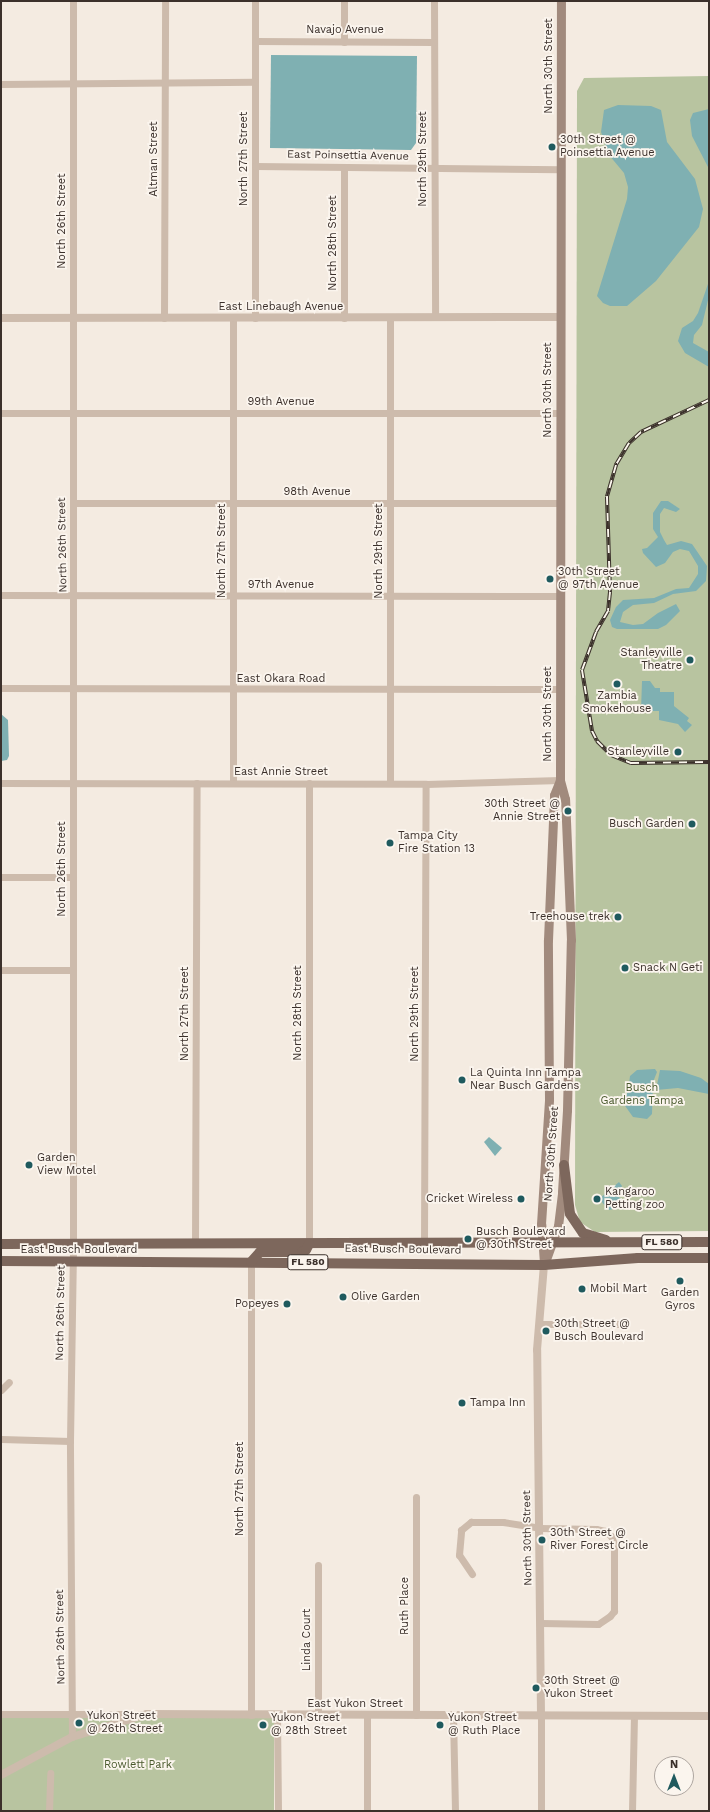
<!DOCTYPE html>
<html>
<head>
<meta charset="utf-8">
<style>
	body { margin:0 }
	#map { position:relative; width:710px; height:1812px; overflow:hidden; background:#f4ebe1; font-family:"Work Sans",sans-serif }
	div>[style] { position:absolute }
	.green>* { inset:0; background:#b8c4a0; transform-origin:0 0 }
	.water>* { inset:0; background:#7fb0b2 }
	.minor>* { height:7px; margin:-3.5px; padding:0 3.5px; transform-origin:3.5px; border-radius:3.5px; background:#cdbbac }
	.tertiary>* { height:8px; margin:-4px; padding:0 4px; transform-origin:4px; border-radius:4px; background:#cdbbac }
	.secondary>* { height:9px; margin:-4.5px; padding:0 4.5px; transform-origin:4.5px; border-radius:4.5px; background:#a18a7d }
	.primary>* { height:10px; margin:-5px; padding:0 5px; transform-origin:5px; border-radius:5px; background:#7d675c }
	.rail>* { height:4px; margin-top:-2px; transform-origin:0; background:repeating-linear-gradient(90deg,#fbf5ee 0 8px,#3b302b 0 16px); box-sizing:border-box; border-block:1px solid #3b302b }
	.dots>* { width:11px; height:11px; translate:-50% -50%; box-sizing:border-box; border:2px solid #fbf5ee; border-radius:50% }
	span { translate:-50% -50%; white-space:nowrap; text-align:center; line-height:1.15; -webkit-text-stroke:3.5px #fbf5ee; paint-order:stroke }
	.shield-label span { padding:1px 3px; background:#fbf5ee; border:1px solid; border-radius:3px; -webkit-text-stroke-width:0 }
	.shield-label { font-size:10px; color:#3b302b; font-weight:700 }
	.street-label { font-size:11px; color:#3b302b }
	.poi-label { font-size:11px; color:#3b302b }
	.left { translate:0 -50%; text-align:left }
	.right { translate:-100% -50%; text-align:right }
	.park-label { font-size:11px; color:#4a5a2e }
	.frame { position:absolute; inset:0; border:2px solid #3b302b; pointer-events:none }
	.north { position:absolute; left:654px; top:1756px; width:40px; height:40px; box-sizing:border-box; background:#fbf5ee; border:1px solid #aea6a0; border-radius:50%; rotate:0deg; font-size:11px; font-weight:700; line-height:16px; text-align:center; color:#3b302b }
	.north::after { content:''; display:block; margin:auto; width:14px; height:18px; background:#1f5a5e; clip-path:polygon(50% 0,100% 100%,50% 72%,0 100%) }
</style>
</head>
<body>
<div id="map">
	<div class="green">
		<div style="clip-path:polygon(709px 76px,709px 1231px,595px 1232px,580px 1222px,575px 1205px,577px 91px,584px 78px)"></div>
		<div style="left:1px;top:1718px;width:273px;height:93px"></div>
	</div>
	<div class="water">
		<div style="clip-path:polygon(271px 55px,417px 56px,416px 143px,411px 150px,270px 148px)"></div>
		<div style="clip-path:polygon(618px 105px,651px 106px,661px 110px,667px 142px,695px 179px,703px 209px,699px 227px,656px 281px,627px 306px,610px 306px,603px 303px,597px 296px,627px 199px,628px 187px,624px 173px,609px 155px,601px 132px,604px 110px)"></div>
		<div style="clip-path:polygon(709px 109px,709px 169px,692px 136px,690px 120px,693px 113px)"></div>
		<div style="clip-path:polygon(709px 281px,709px 296px,702px 325px,694px 335px,693px 343px,709px 352px,709px 367px,685px 353px,678px 341px,682px 328px,693px 321px,698px 313px)"></div>
		<div style="clip-path:polygon(661px 501px,668px 501px,680px 509px,676px 512px,664px 508px,660px 514px,660px 532px,664px 540px,667px 545px,681px 541px,692px 544px,707px 566px,706px 581px,696px 591px,673px 594px,654px 603px,633px 605px,623px 612px,620px 622px,633px 625px,643px 624px,658px 613px,676px 604px,680px 611px,666px 625px,658px 629px,617px 629px,612px 627px,610px 620px,616px 607px,623px 600px,654px 598px,676px 589px,689px 588px,698px 574px,698px 566px,689px 551px,680px 549px,673px 552px,665px 563px,656px 567px,643px 553px,642px 549px,647px 548px,658px 537px,653px 529px,653px 513px)"></div>
		<div style="clip-path:polygon(642px 681px,650px 681px,655px 688px,660px 688px,660px 692px,674px 692px,674px 706px,689px 718px,687px 721px,692px 725px,685px 732px,678px 724px,659px 720px,659px 711px,641px 711px)"></div>
		<div style="clip-path:polygon(1px 714px,8px 720px,9px 756px,7px 760px,1px 761px)"></div>
		<div style="clip-path:polygon(655px 1069px,657px 1072px,653px 1082px,652px 1114px,647px 1119px,633px 1117px,623px 1103px,628px 1091px,630px 1076px,637px 1070px)"></div>
		<div style="clip-path:polygon(660px 1070px,680px 1071px,701px 1078px,709px 1084px,709px 1094px,678px 1088px,656px 1090px)"></div>
		<div style="clip-path:polygon(489px 1137px,502px 1148px,495px 1156px,484px 1142px)"></div>
		<div style="clip-path:polygon(619px 1182px,622px 1186px,617px 1196px,626px 1202px,624px 1206px,609px 1210px,599px 1199px)"></div>
	</div>
	<div class="minor">
		<div style="left:255px;top:1px;width:317px;rotate:90deg"></div>
		<div style="left:344px;top:1px;width:41px;rotate:90deg"></div>
		<div style="left:434px;top:1px;width:316px;rotate:89.8deg"></div>
		<div style="left:255px;top:41px;width:179px;rotate:0.3deg"></div>
		<div style="left:1px;top:84px;width:254px;rotate:-0.5deg"></div>
		<div style="left:255px;top:166px;width:306px;rotate:0.6deg"></div>
		<div style="left:164px;top:318px;width:317px;rotate:-89.8deg"></div>
		<div style="left:233px;top:318px;width:465px;rotate:90deg"></div>
		<div style="left:344px;top:318px;width:150px;rotate:-90deg"></div>
		<div style="left:390px;top:318px;width:465px;rotate:90deg"></div>
		<div style="left:1px;top:413px;width:559px"></div>
		<div style="left:73px;top:503px;width:487px"></div>
		<div style="left:1px;top:595px;width:559px;rotate:0.1deg"></div>
		<div style="left:1px;top:688px;width:559px;rotate:0.1deg"></div>
		<div style="left:1px;top:783px;width:425px;rotate:0.1deg"></div>
		<div style="left:426px;top:784px;width:134px;rotate:-1.7deg"></div>
		<div style="left:309px;top:783px;width:461px;rotate:90deg"></div>
		<div style="left:1px;top:877px;width:72px"></div>
		<div style="left:1px;top:970px;width:72px"></div>
		<div style="left:195px;top:1244px;width:461px;rotate:-89.8deg"></div>
		<div style="left:424px;top:1244px;width:460px;rotate:-89.8deg"></div>
		<div style="left:251px;top:1262px;width:453px;rotate:90deg"></div>
		<div style="left:540px;top:1324px;width:79px"></div>
		<div style="left:1px;top:1390px;width:11px;rotate:-45deg"></div>
		<div style="left:1px;top:1439px;width:69px;rotate:1.7deg"></div>
		<div style="left:416px;top:1497px;width:218px;rotate:90deg"></div>
		<div style="left:318px;top:1565px;width:149px;rotate:90deg"></div>
		<div style="left:472px;top:1574px;width:23px;rotate:-124deg"></div>
		<div style="left:459px;top:1555px;width:25px;rotate:-85deg"></div>
		<div style="left:461px;top:1530px;width:13px;rotate:-39deg"></div>
		<div style="left:471px;top:1522px;width:32px"></div>
		<div style="left:503px;top:1522px;width:37px;rotate:9deg"></div>
		<div style="left:540px;top:1528px;width:56px;rotate:1deg"></div>
		<div style="left:596px;top:1529px;width:9px;rotate:13deg"></div>
		<div style="left:605px;top:1531px;width:8px;rotate:40deg"></div>
		<div style="left:611px;top:1536px;width:9px;rotate:69deg"></div>
		<div style="left:614px;top:1544px;width:67px;rotate:90deg"></div>
		<div style="left:614px;top:1611px;width:6px;rotate:129deg"></div>
		<div style="left:610px;top:1616px;width:14px;rotate:146deg"></div>
		<div style="left:598px;top:1624px;width:57px;rotate:-179deg"></div>
		<div style="left:1px;top:1714px;width:140px"></div>
		<div style="left:367px;top:1714px;width:97px;rotate:90deg"></div>
		<div style="left:277px;top:1715px;width:96px;rotate:89.4deg"></div>
		<div style="left:453px;top:1715px;width:96px;rotate:88.8deg"></div>
		<div style="left:541px;top:1715px;width:96px;rotate:90deg"></div>
		<div style="left:72px;top:1737px;width:296px;rotate:-90.4deg"></div>
		<div style="left:70px;top:1441px;width:197px;rotate:-89.1deg"></div>
		<div style="left:73px;top:1244px;width:1243px;rotate:-90deg"></div>
		<div style="left:49px;top:1811px;width:38px;rotate:-88deg"></div>
		<div style="left:632px;top:1811px;width:94px;rotate:-88.8deg"></div>
	</div>
	<div class="tertiary">
		<div style="left:1px;top:318px;width:559px;rotate:-0.1deg"></div>
		<div style="left:541px;top:1715px;width:365px;rotate:-90.6deg"></div>
		<div style="left:537px;top:1350px;width:85px;rotate:-85.3deg"></div>
		<div style="left:1px;top:1775px;width:81px;rotate:-28.2deg"></div>
		<div style="left:72px;top:1737px;width:78px;rotate:-17deg"></div>
		<div style="left:147px;top:1714px;width:562px;rotate:0.2deg"></div>
	</div>
	<div class="secondary">
		<div style="left:544px;top:1263px;width:39px;rotate:-94deg"></div>
		<div style="left:541px;top:1224px;width:125px;rotate:-86.3deg"></div>
		<div style="left:549px;top:1099px;width:159px;rotate:-90.4deg"></div>
		<div style="left:548px;top:940px;width:145px;rotate:-87.6deg"></div>
		<div style="left:554px;top:795px;width:16px;rotate:-68deg"></div>
		<div style="left:544px;top:1265px;width:41px;rotate:-70.3deg"></div>
		<div style="left:558px;top:1226px;width:34px;rotate:-83deg"></div>
		<div style="left:562px;top:1192px;width:82px;rotate:-86.5deg"></div>
		<div style="left:567px;top:1110px;width:170px;rotate:-88.7deg"></div>
		<div style="left:571px;top:940px;width:141px;rotate:-92.4deg"></div>
		<div style="left:565px;top:799px;width:20px;rotate:-105deg"></div>
		<div style="left:560px;top:780px;width:779px;rotate:-89.93deg"></div>
	</div>
	<div class="primary">
		<div style="left:564px;top:1165px;width:49px;rotate:83deg"></div>
		<div style="left:570px;top:1214px;width:23px;rotate:56deg"></div>
		<div style="left:583px;top:1233px;width:24px;rotate:17deg"></div>
		<div style="left:1px;top:1244px;width:708px;rotate:-0.16deg"></div>
		<div style="left:1px;top:1261px;width:543px;rotate:0.42deg"></div>
		<div style="left:544px;top:1265px;width:94px;rotate:-4.3deg"></div>
		<div style="left:638px;top:1258px;width:71px"></div>
		<div style="left:251px;top:1262px;width:13px;rotate:-48deg"></div>
		<div style="left:260px;top:1252px;width:42px"></div>
		<div style="left:302px;top:1252px;width:4px;rotate:-27deg"></div>
		<div style="left:306px;top:1250px;width:7px;rotate:-63deg"></div>
	</div>
	<div class="rail">
		<div style="left:709px;top:400px;width:75px;rotate:154.8deg"></div>
		<div style="left:641px;top:432px;width:16px;rotate:137deg"></div>
		<div style="left:629px;top:443px;width:26px;rotate:121deg"></div>
		<div style="left:616px;top:465px;width:33px;rotate:106deg"></div>
		<div style="left:607px;top:497px;width:95px;rotate:88.2deg"></div>
		<div style="left:610px;top:592px;width:19px;rotate:96deg"></div>
		<div style="left:608px;top:611px;width:24px;rotate:120deg"></div>
		<div style="left:596px;top:632px;width:40px;rotate:110.2deg"></div>
		<div style="left:582px;top:670px;width:62px;rotate:80.7deg"></div>
		<div style="left:592px;top:731px;width:11px;rotate:63deg"></div>
		<div style="left:597px;top:741px;width:20px;rotate:45deg"></div>
		<div style="left:611px;top:755px;width:22px;rotate:22deg"></div>
		<div style="left:631px;top:763px;width:78px;rotate:-0.7deg"></div>
	</div>
	<div class="dots">
		<div style="left:552px;top:147px;background:#1f5a5e"></div>
		<div style="left:550px;top:579px;background:#1f5a5e"></div>
		<div style="left:690px;top:660px;background:#1f5a5e"></div>
		<div style="left:617px;top:684px;background:#1f5a5e"></div>
		<div style="left:678px;top:752px;background:#1f5a5e"></div>
		<div style="left:568px;top:811px;background:#1f5a5e"></div>
		<div style="left:692px;top:824px;background:#1f5a5e"></div>
		<div style="left:390px;top:843px;background:#1f5a5e"></div>
		<div style="left:618px;top:917px;background:#1f5a5e"></div>
		<div style="left:625px;top:968px;background:#1f5a5e"></div>
		<div style="left:462px;top:1080px;background:#1f5a5e"></div>
		<div style="left:29px;top:1165px;background:#1f5a5e"></div>
		<div style="left:521px;top:1199px;background:#1f5a5e"></div>
		<div style="left:597px;top:1199px;background:#1f5a5e"></div>
		<div style="left:468px;top:1239px;background:#1f5a5e"></div>
		<div style="left:680px;top:1281px;background:#1f5a5e"></div>
		<div style="left:582px;top:1289px;background:#1f5a5e"></div>
		<div style="left:343px;top:1297px;background:#1f5a5e"></div>
		<div style="left:287px;top:1304px;background:#1f5a5e"></div>
		<div style="left:546px;top:1331px;background:#1f5a5e"></div>
		<div style="left:462px;top:1403px;background:#1f5a5e"></div>
		<div style="left:542px;top:1540px;background:#1f5a5e"></div>
		<div style="left:536px;top:1688px;background:#1f5a5e"></div>
		<div style="left:79px;top:1723px;background:#1f5a5e"></div>
		<div style="left:263px;top:1725px;background:#1f5a5e"></div>
		<div style="left:440px;top:1725px;background:#1f5a5e"></div>
	</div>
	<div class="shield-label">
		<span style="left:662px;top:1242px">FL 580</span>
		<span style="left:308px;top:1262px">FL 580</span>
	</div>
	<div class="street-label">
		<span style="left:345px;top:30px">Navajo Avenue</span>
		<span style="left:549px;top:66px;rotate:-90deg">North 30th Street</span>
		<span style="left:348px;top:156px;rotate:1deg">East Poinsettia Avenue</span>
		<span style="left:154px;top:159px;rotate:-90deg">Altman Street</span>
		<span style="left:244px;top:159px;rotate:-90deg">North 27th Street</span>
		<span style="left:423px;top:159px;rotate:-90deg">North 29th Street</span>
		<span style="left:62px;top:221px;rotate:-90deg">North 26th Street</span>
		<span style="left:333px;top:243px;rotate:-90deg">North 28th Street</span>
		<span style="left:281px;top:307px">East Linebaugh Avenue</span>
		<span style="left:548px;top:390px;rotate:-90deg">North 30th Street</span>
		<span style="left:281px;top:402px">99th Avenue</span>
		<span style="left:317px;top:492px">98th Avenue</span>
		<span style="left:63px;top:545px;rotate:-91deg">North 26th Street</span>
		<span style="left:222px;top:551px;rotate:-90deg">North 27th Street</span>
		<span style="left:379px;top:551px;rotate:-90deg">North 29th Street</span>
		<span style="left:281px;top:585px">97th Avenue</span>
		<span style="left:281px;top:679px">East Okara Road</span>
		<span style="left:548px;top:714px;rotate:-90deg">North 30th Street</span>
		<span style="left:281px;top:772px">East Annie Street</span>
		<span style="left:62px;top:869px;rotate:-90deg">North 26th Street</span>
		<span style="left:298px;top:1013px;rotate:-90deg">North 28th Street</span>
		<span style="left:185px;top:1014px;rotate:-90deg">North 27th Street</span>
		<span style="left:415px;top:1014px;rotate:-90deg">North 29th Street</span>
		<span style="left:552px;top:1154px;rotate:-86deg">North 30th Street</span>
		<span style="left:79px;top:1250px">East Busch Boulevard</span>
		<span style="left:403px;top:1250px;rotate:1deg">East Busch Boulevard</span>
		<span style="left:61px;top:1313px;rotate:-89deg">North 26th Street</span>
		<span style="left:240px;top:1489px;rotate:-90deg">North 27th Street</span>
		<span style="left:528px;top:1538px;rotate:-91deg">North 30th Street</span>
		<span style="left:405px;top:1606px;rotate:-90deg">Ruth Place</span>
		<span style="left:61px;top:1637px;rotate:-91deg">North 26th Street</span>
		<span style="left:307px;top:1640px;rotate:-90deg">Linda Court</span>
		<span style="left:355px;top:1704px">East Yukon Street</span>
	</div>
	<div class="poi-label">
		<span class="left" style="left:560px;top:147px">30th Street @<br>Poinsettia Avenue</span>
		<span class="left" style="left:558px;top:579px">30th Street<br>@ 97th Avenue</span>
		<span class="right" style="left:682px;top:660px">Stanleyville<br>Theatre</span>
		<span style="left:617px;top:703px">Zambia<br>Smokehouse</span>
		<span class="right" style="left:669px;top:752px">Stanleyville</span>
		<span class="right" style="left:560px;top:811px">30th Street @<br>Annie Street</span>
		<span class="right" style="left:684px;top:824px">Busch Garden</span>
		<span class="left" style="left:398px;top:843px">Tampa City<br>Fire Station 13</span>
		<span class="right" style="left:610px;top:917px">Treehouse trek</span>
		<span class="left" style="left:633px;top:968px">Snack N Geti</span>
		<span class="left" style="left:470px;top:1080px">La Quinta Inn Tampa<br>Near Busch Gardens</span>
		<span class="left" style="left:37px;top:1165px">Garden<br>View Motel</span>
		<span class="left" style="left:605px;top:1199px">Kangaroo<br>Petting zoo</span>
		<span class="right" style="left:513px;top:1199px">Cricket Wireless</span>
		<span class="left" style="left:476px;top:1239px">Busch Boulevard<br>@ 30th Street</span>
		<span class="left" style="left:590px;top:1289px">Mobil Mart</span>
		<span style="left:680px;top:1300px">Garden<br>Gyros</span>
		<span class="left" style="left:351px;top:1297px">Olive Garden</span>
		<span class="right" style="left:279px;top:1304px">Popeyes</span>
		<span class="left" style="left:554px;top:1331px">30th Street @<br>Busch Boulevard</span>
		<span class="left" style="left:470px;top:1403px">Tampa Inn</span>
		<span class="left" style="left:550px;top:1540px">30th Street @<br>River Forest Circle</span>
		<span class="left" style="left:544px;top:1688px">30th Street @<br>Yukon Street</span>
		<span class="left" style="left:87px;top:1723px">Yukon Street<br>@ 26th Street</span>
		<span class="left" style="left:271px;top:1725px">Yukon Street<br>@ 28th Street</span>
		<span class="left" style="left:448px;top:1725px">Yukon Street<br>@ Ruth Place</span>
	</div>
	<div class="park-label">
		<span style="left:642px;top:1095px">Busch<br>Gardens Tampa</span>
		<span style="left:138px;top:1765px">Rowlett Park</span>
	</div>
	<div class="frame"></div>
	<div class="north">N</div>
</div>
</body>
</html>
